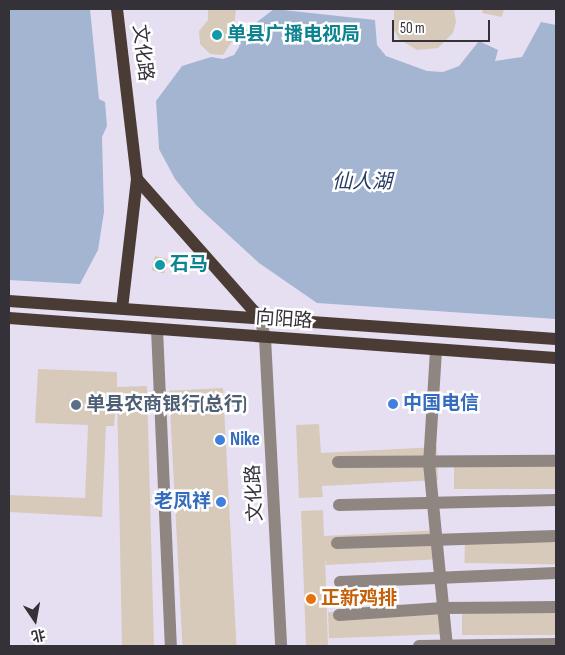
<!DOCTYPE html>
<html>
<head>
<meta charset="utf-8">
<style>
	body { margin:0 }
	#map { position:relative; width:565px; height:655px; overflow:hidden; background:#e6dff2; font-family:"Sofia Sans Condensed","Noto Sans SC",sans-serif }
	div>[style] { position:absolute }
	.water>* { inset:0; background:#a4b5d2 }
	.building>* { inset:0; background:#d8caba; transform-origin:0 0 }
	.minor>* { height:12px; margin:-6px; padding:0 6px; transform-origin:6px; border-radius:6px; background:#8f8682 }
	.major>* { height:12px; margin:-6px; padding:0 6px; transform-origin:6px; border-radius:6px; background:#4a3c35 }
	.dots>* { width:14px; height:14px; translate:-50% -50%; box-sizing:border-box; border:2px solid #fff; border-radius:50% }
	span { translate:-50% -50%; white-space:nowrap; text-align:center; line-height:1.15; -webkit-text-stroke:5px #fff; paint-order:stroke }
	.culture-label { font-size:19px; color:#0d838f; font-weight:700 }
	.left { translate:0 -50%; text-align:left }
	.street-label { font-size:19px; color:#343139 }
	.shop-label { font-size:19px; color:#366cbe; font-weight:700 }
	.right { translate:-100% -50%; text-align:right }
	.service-label { font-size:19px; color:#4e5e75; font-weight:700 }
	.food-label { font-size:19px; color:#c56008; font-weight:700 }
	.water-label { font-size:20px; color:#283d66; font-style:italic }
	.frame { position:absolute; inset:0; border:10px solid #343139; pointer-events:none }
	.north { position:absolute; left:10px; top:595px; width:50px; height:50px; -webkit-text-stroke:4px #fff; paint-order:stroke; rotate:168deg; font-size:14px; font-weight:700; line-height:20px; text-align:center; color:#343139 }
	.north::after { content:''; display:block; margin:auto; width:18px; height:22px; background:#343139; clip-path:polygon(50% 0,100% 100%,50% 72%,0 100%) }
	.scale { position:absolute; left:392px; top:20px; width:98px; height:22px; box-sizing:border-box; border:2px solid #343139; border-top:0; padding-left:6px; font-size:15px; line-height:18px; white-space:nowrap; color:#343139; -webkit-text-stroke:4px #fff; paint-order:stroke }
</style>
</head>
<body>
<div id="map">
	<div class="water">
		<div style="clip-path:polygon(9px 9px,90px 9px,99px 99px,105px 102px,107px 126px,102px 137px,104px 212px,98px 250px,80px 284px,9px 280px)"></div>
		<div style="clip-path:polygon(274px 9px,375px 20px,377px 45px,386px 56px,427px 71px,443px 72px,459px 66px,479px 41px,498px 50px,495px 61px,522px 57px,541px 22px,556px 25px,556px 319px,317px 303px,259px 263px,197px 206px,175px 179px,159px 149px,156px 101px,182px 66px,211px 57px,223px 59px,234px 55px,239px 47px,241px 34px)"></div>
	</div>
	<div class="building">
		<div style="clip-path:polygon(208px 9px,236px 9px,233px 40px,223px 55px,210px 54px,200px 44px,199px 31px,208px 20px)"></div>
		<div style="clip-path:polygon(454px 9px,456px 22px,453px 33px,438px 48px,417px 50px,399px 39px,394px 30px,394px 9px)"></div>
		<div style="clip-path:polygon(483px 9px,504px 9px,502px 17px,482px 13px)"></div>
		<div style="left:155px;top:256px;width:13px;height:15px;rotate:13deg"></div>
		<div style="clip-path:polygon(38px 369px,117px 372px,117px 387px,147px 386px,154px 646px,122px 646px,117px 392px,114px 426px,106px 426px,102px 517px,9px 512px,9px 495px,85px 498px,88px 425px,35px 423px)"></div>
		<div style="left:223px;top:388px;width:258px;height:54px;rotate:87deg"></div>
		<div style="clip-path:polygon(319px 424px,321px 453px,437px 447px,438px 480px,322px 486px,323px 497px,299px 498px,296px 425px)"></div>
		<div style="left:556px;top:462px;width:27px;height:102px;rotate:90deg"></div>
		<div style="clip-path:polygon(323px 510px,324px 536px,441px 530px,442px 559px,326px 565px,325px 557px,328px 646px,306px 646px,301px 511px)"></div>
		<div style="left:465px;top:536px;width:91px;height:27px;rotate:1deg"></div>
		<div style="left:447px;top:608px;width:26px;height:119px;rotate:88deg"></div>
		<div style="left:462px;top:609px;width:94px;height:26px"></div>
	</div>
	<div class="minor">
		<div style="left:260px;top:318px;width:21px;rotate:76deg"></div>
		<div style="left:265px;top:338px;width:308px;rotate:87deg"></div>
		<div style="left:157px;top:329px;width:317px;rotate:87.5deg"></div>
		<div style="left:436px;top:350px;width:113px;rotate:93.5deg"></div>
		<div style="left:429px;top:463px;width:184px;rotate:84.4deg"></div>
		<div style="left:338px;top:462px;width:218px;rotate:-0.3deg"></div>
		<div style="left:339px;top:505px;width:217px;rotate:-1.3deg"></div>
		<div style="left:337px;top:543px;width:219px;rotate:-1.8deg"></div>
		<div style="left:340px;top:582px;width:216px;rotate:-2.4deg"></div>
		<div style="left:339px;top:615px;width:104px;rotate:-3.9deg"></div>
		<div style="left:443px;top:608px;width:113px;rotate:-0.5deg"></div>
		<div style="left:419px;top:646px;width:137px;rotate:-0.8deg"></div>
	</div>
	<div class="major">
		<div style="left:117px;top:9px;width:171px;rotate:83.3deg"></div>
		<div style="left:137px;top:179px;width:130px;rotate:96.6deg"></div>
		<div style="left:137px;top:179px;width:186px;rotate:48.5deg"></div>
		<div style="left:9px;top:301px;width:548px;rotate:3.97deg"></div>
		<div style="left:9px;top:318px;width:548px;rotate:4.18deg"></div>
	</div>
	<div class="dots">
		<div style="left:217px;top:35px;background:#0f9aa8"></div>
		<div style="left:160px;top:265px;background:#0f9aa8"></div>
		<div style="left:393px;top:404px;background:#3f7fe0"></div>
		<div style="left:76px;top:405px;background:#5c6f8a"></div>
		<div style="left:220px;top:440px;background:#3f7fe0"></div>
		<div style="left:221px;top:502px;background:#3f7fe0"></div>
		<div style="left:311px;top:599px;background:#e8710a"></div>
	</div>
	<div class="culture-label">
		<span class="left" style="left:227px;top:35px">单县广播电视局</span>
		<span class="left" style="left:170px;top:265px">石马</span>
	</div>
	<div class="street-label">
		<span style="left:142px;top:53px;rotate:83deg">文化路</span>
		<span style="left:284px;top:320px;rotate:4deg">向阳路</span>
		<span style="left:255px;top:493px;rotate:-93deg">文化路</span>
	</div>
	<div class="shop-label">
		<span class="left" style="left:403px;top:404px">中国电信</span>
		<span class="left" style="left:230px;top:440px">Nike</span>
		<span class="right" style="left:211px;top:502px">老凤祥</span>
	</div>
	<div class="service-label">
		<span class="left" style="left:86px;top:405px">单县农商银行(总行)</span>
	</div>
	<div class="food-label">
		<span class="left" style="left:321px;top:599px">正新鸡排</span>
	</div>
	<div class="water-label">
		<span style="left:362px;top:182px">仙人湖</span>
	</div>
	<div class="frame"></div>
	<div class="north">北</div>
	<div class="scale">50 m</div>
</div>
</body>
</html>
